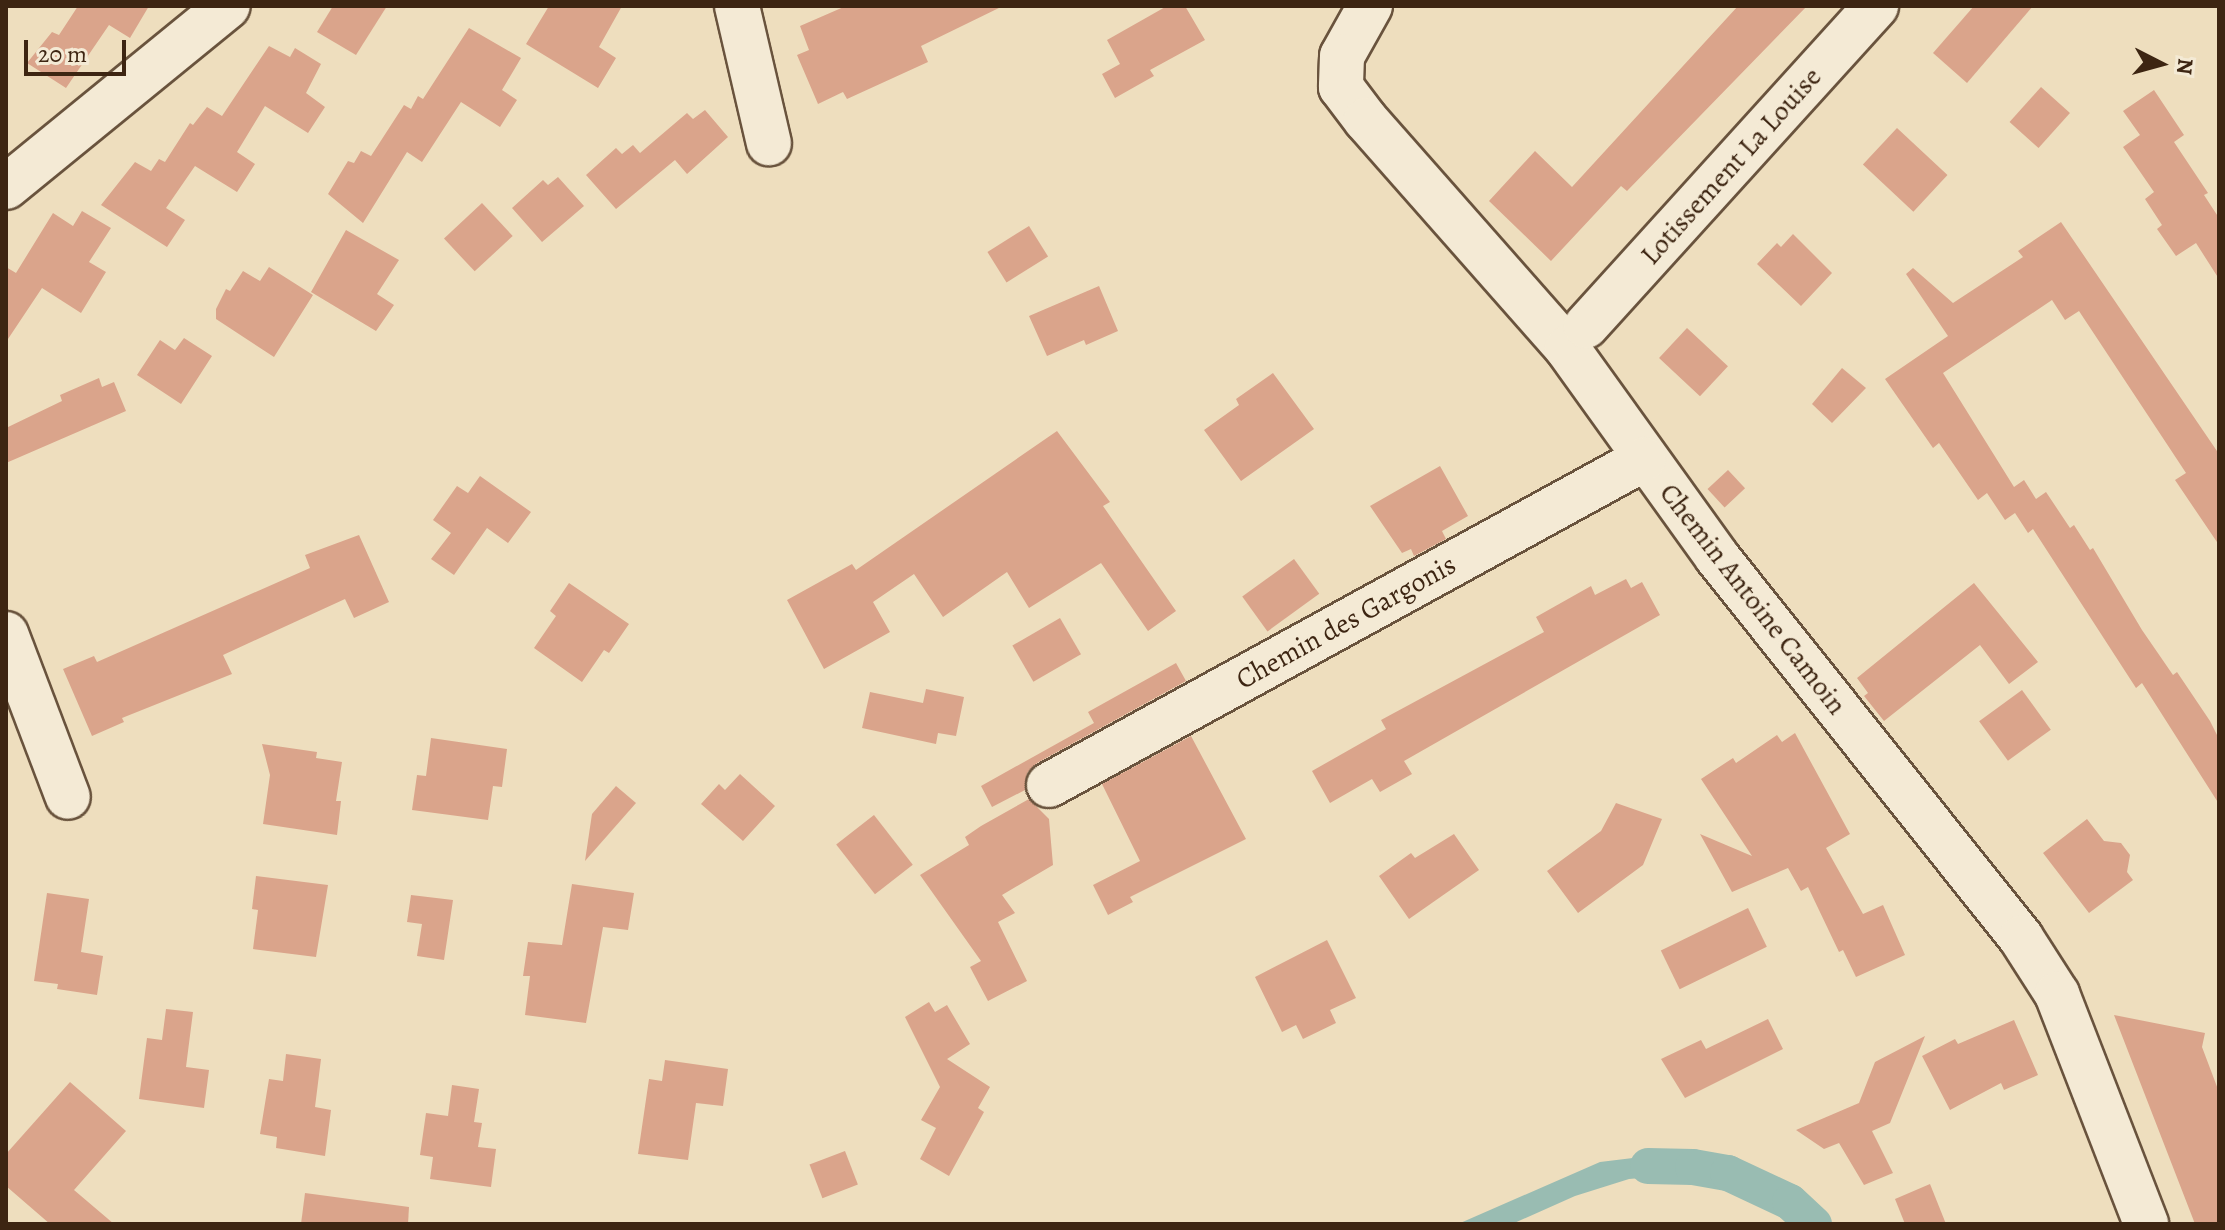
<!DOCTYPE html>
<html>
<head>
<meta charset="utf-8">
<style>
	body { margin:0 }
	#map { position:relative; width:2225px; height:1230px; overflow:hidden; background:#eedebe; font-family:Alegreya,serif }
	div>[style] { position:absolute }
	.water>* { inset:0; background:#99bcb2 }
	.canal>* { height:36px; margin:-18px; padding:0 18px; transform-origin:18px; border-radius:18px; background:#99bcb2 }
	.building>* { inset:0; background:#daa48b; transform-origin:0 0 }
	.roads { filter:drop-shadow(2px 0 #69533d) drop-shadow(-2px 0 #69533d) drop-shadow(0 2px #69533d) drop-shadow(0 -2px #69533d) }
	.minor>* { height:44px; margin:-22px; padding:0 22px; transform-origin:22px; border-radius:22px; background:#f4ead5 }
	span { translate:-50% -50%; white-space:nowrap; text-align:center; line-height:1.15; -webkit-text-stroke:6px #f4ead5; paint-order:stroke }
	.street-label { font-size:28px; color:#3d2512 }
	.frame { position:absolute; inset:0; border:8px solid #3d2512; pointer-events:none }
	.north { position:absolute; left:2121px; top:24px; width:80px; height:80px; -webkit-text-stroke:6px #f4ead5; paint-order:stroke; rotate:96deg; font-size:22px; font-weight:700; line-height:32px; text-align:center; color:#3d2512 }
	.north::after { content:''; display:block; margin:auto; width:28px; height:36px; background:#3d2512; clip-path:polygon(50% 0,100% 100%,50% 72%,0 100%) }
	.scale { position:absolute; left:24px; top:40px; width:102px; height:36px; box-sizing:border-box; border:4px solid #3d2512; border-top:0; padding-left:10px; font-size:24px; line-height:28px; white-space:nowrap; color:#3d2512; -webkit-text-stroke:6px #f4ead5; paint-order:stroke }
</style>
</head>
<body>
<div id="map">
	<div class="water">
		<div style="clip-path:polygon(1674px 1153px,1696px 1156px,1694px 1178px,1664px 1176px,1629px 1179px,1575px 1196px,1512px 1224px,1458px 1224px,1600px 1162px)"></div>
	</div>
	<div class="canal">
		<div style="left:1648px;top:1166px;width:45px;rotate:1.3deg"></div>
		<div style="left:1693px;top:1167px;width:36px;rotate:10deg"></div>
		<div style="left:1728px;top:1173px;width:68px;rotate:25.1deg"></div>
		<div style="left:1790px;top:1202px;width:33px;rotate:43deg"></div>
	</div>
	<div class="building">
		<div style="clip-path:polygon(78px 6px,149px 6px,130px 38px,109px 25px,66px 88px,27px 63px,52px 32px,59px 35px)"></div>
		<div style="clip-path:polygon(333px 6px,387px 6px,356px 55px,317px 32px)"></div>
		<div style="clip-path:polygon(549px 6px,622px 6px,599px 47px,616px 58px,598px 88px,526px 44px)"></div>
		<div style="clip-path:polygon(846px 6px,1003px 6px,921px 46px,928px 62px,847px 99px,843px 92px,818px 104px,797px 55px,809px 50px,800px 26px)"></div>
		<div style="clip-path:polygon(1167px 6px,1185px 6px,1205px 40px,1150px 70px,1154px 76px,1115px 98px,1102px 74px,1120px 64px,1107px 40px)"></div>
		<div style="clip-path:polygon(1738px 6px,1807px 6px,1627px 191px,1621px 186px,1551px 261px,1489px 201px,1535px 151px,1572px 187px)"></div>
		<div style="clip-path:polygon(1974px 6px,2033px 6px,1967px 83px,1933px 53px)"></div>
		<div style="clip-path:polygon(469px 28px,521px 58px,502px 90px,517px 100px,500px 127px,461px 102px,422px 162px,407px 152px,363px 223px,328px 194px,348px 161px,354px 163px,361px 151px,371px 156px,404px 105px,411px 109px,418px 96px,423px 99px)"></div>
		<div style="clip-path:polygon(269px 46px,290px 57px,295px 48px,321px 64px,306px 93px,325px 107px,308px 133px,265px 106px,237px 152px,255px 164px,237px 192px,195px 166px,166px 208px,185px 220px,167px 247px,101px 205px,135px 162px,151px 171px,159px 159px,165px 162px,190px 123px,193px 125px,207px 107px,222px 116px)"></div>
		<div style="left:2041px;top:87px;width:39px;height:47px;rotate:42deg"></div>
		<div style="clip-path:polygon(2154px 90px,2184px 135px,2174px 142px,2208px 193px,2204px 195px,2219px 218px,2219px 279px,2196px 243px,2176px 256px,2157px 229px,2162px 225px,2145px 199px,2154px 192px,2123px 147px,2140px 135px,2123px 111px)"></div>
		<div style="clip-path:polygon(705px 110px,728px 137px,687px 174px,675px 160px,616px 209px,586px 175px,616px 148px,622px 154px,633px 145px,640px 153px,687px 113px,693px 119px)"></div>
		<div style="left:1897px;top:128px;width:69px;height:50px;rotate:43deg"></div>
		<div style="clip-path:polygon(558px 177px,584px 206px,542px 242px,512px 208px,543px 180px,548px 185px)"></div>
		<div style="left:482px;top:203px;width:45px;height:52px;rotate:47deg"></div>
		<div style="clip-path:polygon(82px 211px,111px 228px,89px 262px,106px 272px,81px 313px,42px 288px,6px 342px,6px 267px,16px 273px,53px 213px,73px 226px)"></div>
		<div style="clip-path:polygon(2061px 222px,2219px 454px,2219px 545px,2175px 480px,2186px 473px,2079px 311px,2065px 320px,2052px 300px,1943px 373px,2014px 487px,2024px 480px,2036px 499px,2046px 492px,2070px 528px,2074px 525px,2090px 550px,2093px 548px,2142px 630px,2173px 675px,2177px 672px,2210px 721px,2219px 739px,2219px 804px,2142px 683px,2136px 688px,2033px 529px,2028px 533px,2015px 513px,2005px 520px,1987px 493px,1978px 500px,1939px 443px,1933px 448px,1885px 379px,1948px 336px,1906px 274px,1913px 268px,1953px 303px,2023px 257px,2018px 251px)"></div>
		<div style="left:1029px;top:226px;width:36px;height:49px;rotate:58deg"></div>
		<div style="clip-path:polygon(346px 230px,399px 260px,377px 294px,394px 305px,376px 331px,311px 292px)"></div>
		<div style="clip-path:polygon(1793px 234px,1832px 273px,1801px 306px,1757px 264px,1777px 243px,1781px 247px)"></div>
		<div style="clip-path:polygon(269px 267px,313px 295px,274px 357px,216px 319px,216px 309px,226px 289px,230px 291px,243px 271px,260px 281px)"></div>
		<div style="clip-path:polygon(1099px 286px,1118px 331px,1086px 345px,1084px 340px,1047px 356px,1029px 316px)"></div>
		<div style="left:1687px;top:328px;width:56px;height:41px;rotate:43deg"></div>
		<div style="clip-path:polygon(184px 338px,212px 356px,181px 404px,137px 375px,160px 340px,175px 350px)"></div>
		<div style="clip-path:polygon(1842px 368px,1866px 388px,1832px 423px,1812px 404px)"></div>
		<div style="clip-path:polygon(1273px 373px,1314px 429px,1241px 481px,1204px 430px,1239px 405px,1236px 399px)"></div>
		<div style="clip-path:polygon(99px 378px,102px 387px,114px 382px,126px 411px,6px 463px,6px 428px,62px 401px,60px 395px)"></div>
		<div style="clip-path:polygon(1057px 431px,1110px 502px,1103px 506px,1176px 611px,1148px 631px,1101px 563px,1029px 608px,1007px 572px,943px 617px,914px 574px,873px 602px,890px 632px,824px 669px,787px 600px,852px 564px,856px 570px)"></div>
		<div style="clip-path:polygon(1440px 466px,1468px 516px,1442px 531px,1446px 539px,1414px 556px,1411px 549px,1402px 553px,1370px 506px)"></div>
		<div style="left:1728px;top:470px;width:25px;height:28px;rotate:47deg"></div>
		<div style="clip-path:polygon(480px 476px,531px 512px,508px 543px,487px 528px,454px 575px,431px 559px,451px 533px,433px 520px,457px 486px,468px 493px)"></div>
		<div style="clip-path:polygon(359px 535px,389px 602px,354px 618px,345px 599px,223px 655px,232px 674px,122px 718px,124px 722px,92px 736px,63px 669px,94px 656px,97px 662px,310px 568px,305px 555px)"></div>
		<div style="left:1294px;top:559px;width:43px;height:64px;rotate:54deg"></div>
		<div style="clip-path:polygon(1626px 579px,1631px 588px,1642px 582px,1660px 615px,1404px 761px,1412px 774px,1380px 792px,1372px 779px,1330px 803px,1312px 771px,1386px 729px,1381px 720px,1544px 632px,1536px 617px,1591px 586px,1595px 595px)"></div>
		<div style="clip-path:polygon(569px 583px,629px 624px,609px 653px,604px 650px,582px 682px,534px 648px,556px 616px,550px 611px)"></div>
		<div style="clip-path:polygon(1974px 583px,2038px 662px,2009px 684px,1980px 645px,1884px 721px,1864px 696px,1868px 693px,1857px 678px)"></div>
		<div style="left:1060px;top:618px;width:42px;height:55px;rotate:60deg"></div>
		<div style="clip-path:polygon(1176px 663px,1186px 681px,1037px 763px,1027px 773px,1025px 790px,992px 807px,981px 786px,1094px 723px,1088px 712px)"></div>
		<div style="clip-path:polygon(926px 689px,964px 697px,956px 736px,938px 733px,936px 744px,862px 728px,870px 692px,923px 703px)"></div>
		<div style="left:2022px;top:690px;width:49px;height:53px;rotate:54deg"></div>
		<div style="clip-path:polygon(1795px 733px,1850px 834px,1826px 848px,1863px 914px,1883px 905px,1905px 955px,1856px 977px,1843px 950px,1839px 952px,1808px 887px,1801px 891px,1788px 868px,1732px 892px,1700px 834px,1752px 856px,1701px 779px,1733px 758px,1736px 763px,1777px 735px,1782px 742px)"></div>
		<div style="clip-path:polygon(1191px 736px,1246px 839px,1130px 897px,1133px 902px,1108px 915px,1093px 885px,1140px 861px,1102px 784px)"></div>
		<div style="clip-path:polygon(431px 738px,507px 749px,502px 787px,493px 786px,488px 820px,412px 810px,417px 775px,426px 776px)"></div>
		<div style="clip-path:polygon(262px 744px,317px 752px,316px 758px,342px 762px,336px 801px,341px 801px,337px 835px,263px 824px,270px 775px)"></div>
		<div style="clip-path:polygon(740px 774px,775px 806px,743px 841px,701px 804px,719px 784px,725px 790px)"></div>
		<div style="clip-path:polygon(616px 786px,636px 803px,585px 861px,592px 814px)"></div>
		<div style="clip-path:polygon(1029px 799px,1049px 819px,1053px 865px,1002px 895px,1015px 913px,998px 922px,1027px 981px,988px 1001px,970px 967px,981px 961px,920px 875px,969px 845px,965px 837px,981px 826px)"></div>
		<div style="clip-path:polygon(1616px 803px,1662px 819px,1643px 865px,1578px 913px,1547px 871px,1601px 831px)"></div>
		<div style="left:874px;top:815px;width:63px;height:48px;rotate:52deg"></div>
		<div style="clip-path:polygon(2087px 819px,2104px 841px,2121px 843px,2130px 855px,2127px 872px,2133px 880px,2089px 913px,2043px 853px)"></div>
		<div style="clip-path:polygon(1454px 834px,1479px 870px,1409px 919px,1379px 876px,1411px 853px,1415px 858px)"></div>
		<div style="clip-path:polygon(256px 876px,328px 885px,316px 957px,253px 949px,258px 910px,252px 909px)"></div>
		<div style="clip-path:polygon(572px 884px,634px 893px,628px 930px,603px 927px,586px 1023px,525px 1015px,530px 976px,523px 976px,528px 942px,562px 945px)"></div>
		<div style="clip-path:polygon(47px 893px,89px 899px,81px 952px,103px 956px,97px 995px,57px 989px,58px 984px,34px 981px)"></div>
		<div style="clip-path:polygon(411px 895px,453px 900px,444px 960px,417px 956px,422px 924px,407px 922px)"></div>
		<div style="left:1748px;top:908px;width:43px;height:97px;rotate:64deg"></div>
		<div style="clip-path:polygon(1327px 940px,1356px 998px,1330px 1010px,1336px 1023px,1303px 1039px,1296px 1025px,1282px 1032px,1255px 977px)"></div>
		<div style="clip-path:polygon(929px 1002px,935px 1012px,947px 1005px,970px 1044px,947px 1059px,990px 1087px,978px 1108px,984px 1112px,949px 1176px,920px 1159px,936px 1128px,921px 1120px,940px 1087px,905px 1017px)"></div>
		<div style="clip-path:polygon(166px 1009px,193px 1012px,186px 1067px,209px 1070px,204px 1108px,139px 1099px,147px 1038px,162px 1040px)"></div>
		<div style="clip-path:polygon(2114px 1015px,2205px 1033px,2202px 1047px,2219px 1092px,2219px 1224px,2195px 1224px)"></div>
		<div style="clip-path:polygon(1768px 1019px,1783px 1049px,1685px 1098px,1661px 1059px,1701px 1040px,1706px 1049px)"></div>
		<div style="clip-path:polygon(2014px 1020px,2038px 1075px,2004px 1090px,2001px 1083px,1950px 1110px,1922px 1056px,1955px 1039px,1958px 1044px)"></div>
		<div style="clip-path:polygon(1925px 1036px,1890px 1123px,1872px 1131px,1893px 1173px,1864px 1185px,1839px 1143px,1824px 1149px,1796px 1130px,1859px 1103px,1875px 1062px)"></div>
		<div style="clip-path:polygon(286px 1054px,321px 1059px,315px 1107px,331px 1110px,325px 1156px,276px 1148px,277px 1137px,260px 1134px,269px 1079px,283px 1081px)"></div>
		<div style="clip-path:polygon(665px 1060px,728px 1069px,723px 1106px,696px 1103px,688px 1160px,638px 1154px,649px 1079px,662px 1081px)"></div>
		<div style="clip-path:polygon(70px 1082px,126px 1131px,74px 1190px,114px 1224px,50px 1224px,6px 1186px,6px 1154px)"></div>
		<div style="clip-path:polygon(452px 1085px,479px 1089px,474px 1122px,482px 1123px,478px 1147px,496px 1149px,491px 1187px,430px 1179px,433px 1157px,420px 1155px,426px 1113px,448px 1116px)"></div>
		<div style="left:845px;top:1151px;width:36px;height:38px;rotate:69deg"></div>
		<div style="clip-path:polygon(1930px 1184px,1946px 1224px,1905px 1224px,1895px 1199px)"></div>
		<div style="clip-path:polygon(305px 1193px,409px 1207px,408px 1224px,301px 1224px)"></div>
	</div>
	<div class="roads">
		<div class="minor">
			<div style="left:737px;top:6px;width:141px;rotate:76.9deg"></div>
			<div style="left:1370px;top:6px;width:57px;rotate:119.2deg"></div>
			<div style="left:1342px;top:56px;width:31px;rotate:92deg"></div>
			<div style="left:1341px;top:87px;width:41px;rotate:52.9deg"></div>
			<div style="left:1366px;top:120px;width:304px;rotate:48.6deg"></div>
			<div style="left:1567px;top:348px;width:257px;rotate:54.3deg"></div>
			<div style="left:1717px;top:557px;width:487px;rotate:51.4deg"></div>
			<div style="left:2021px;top:938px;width:67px;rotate:57.3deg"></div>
			<div style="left:2057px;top:994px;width:247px;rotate:68.8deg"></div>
			<div style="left:6px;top:187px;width:286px;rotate:-39.2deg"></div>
			<div style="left:1586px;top:326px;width:432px;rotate:-47.8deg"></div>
			<div style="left:6px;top:634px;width:174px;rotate:69.2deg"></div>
			<div style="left:1049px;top:785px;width:678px;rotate:-28.72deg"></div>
		</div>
	</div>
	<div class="street-label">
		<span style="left:1731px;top:166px;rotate:-48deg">Lotissement La Louise</span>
		<span style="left:1753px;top:599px;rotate:52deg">Chemin Antoine Camoin</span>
		<span style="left:1346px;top:622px;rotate:-29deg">Chemin des Gargonis</span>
	</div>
	<div class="frame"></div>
	<div class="north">N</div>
	<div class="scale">20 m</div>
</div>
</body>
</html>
